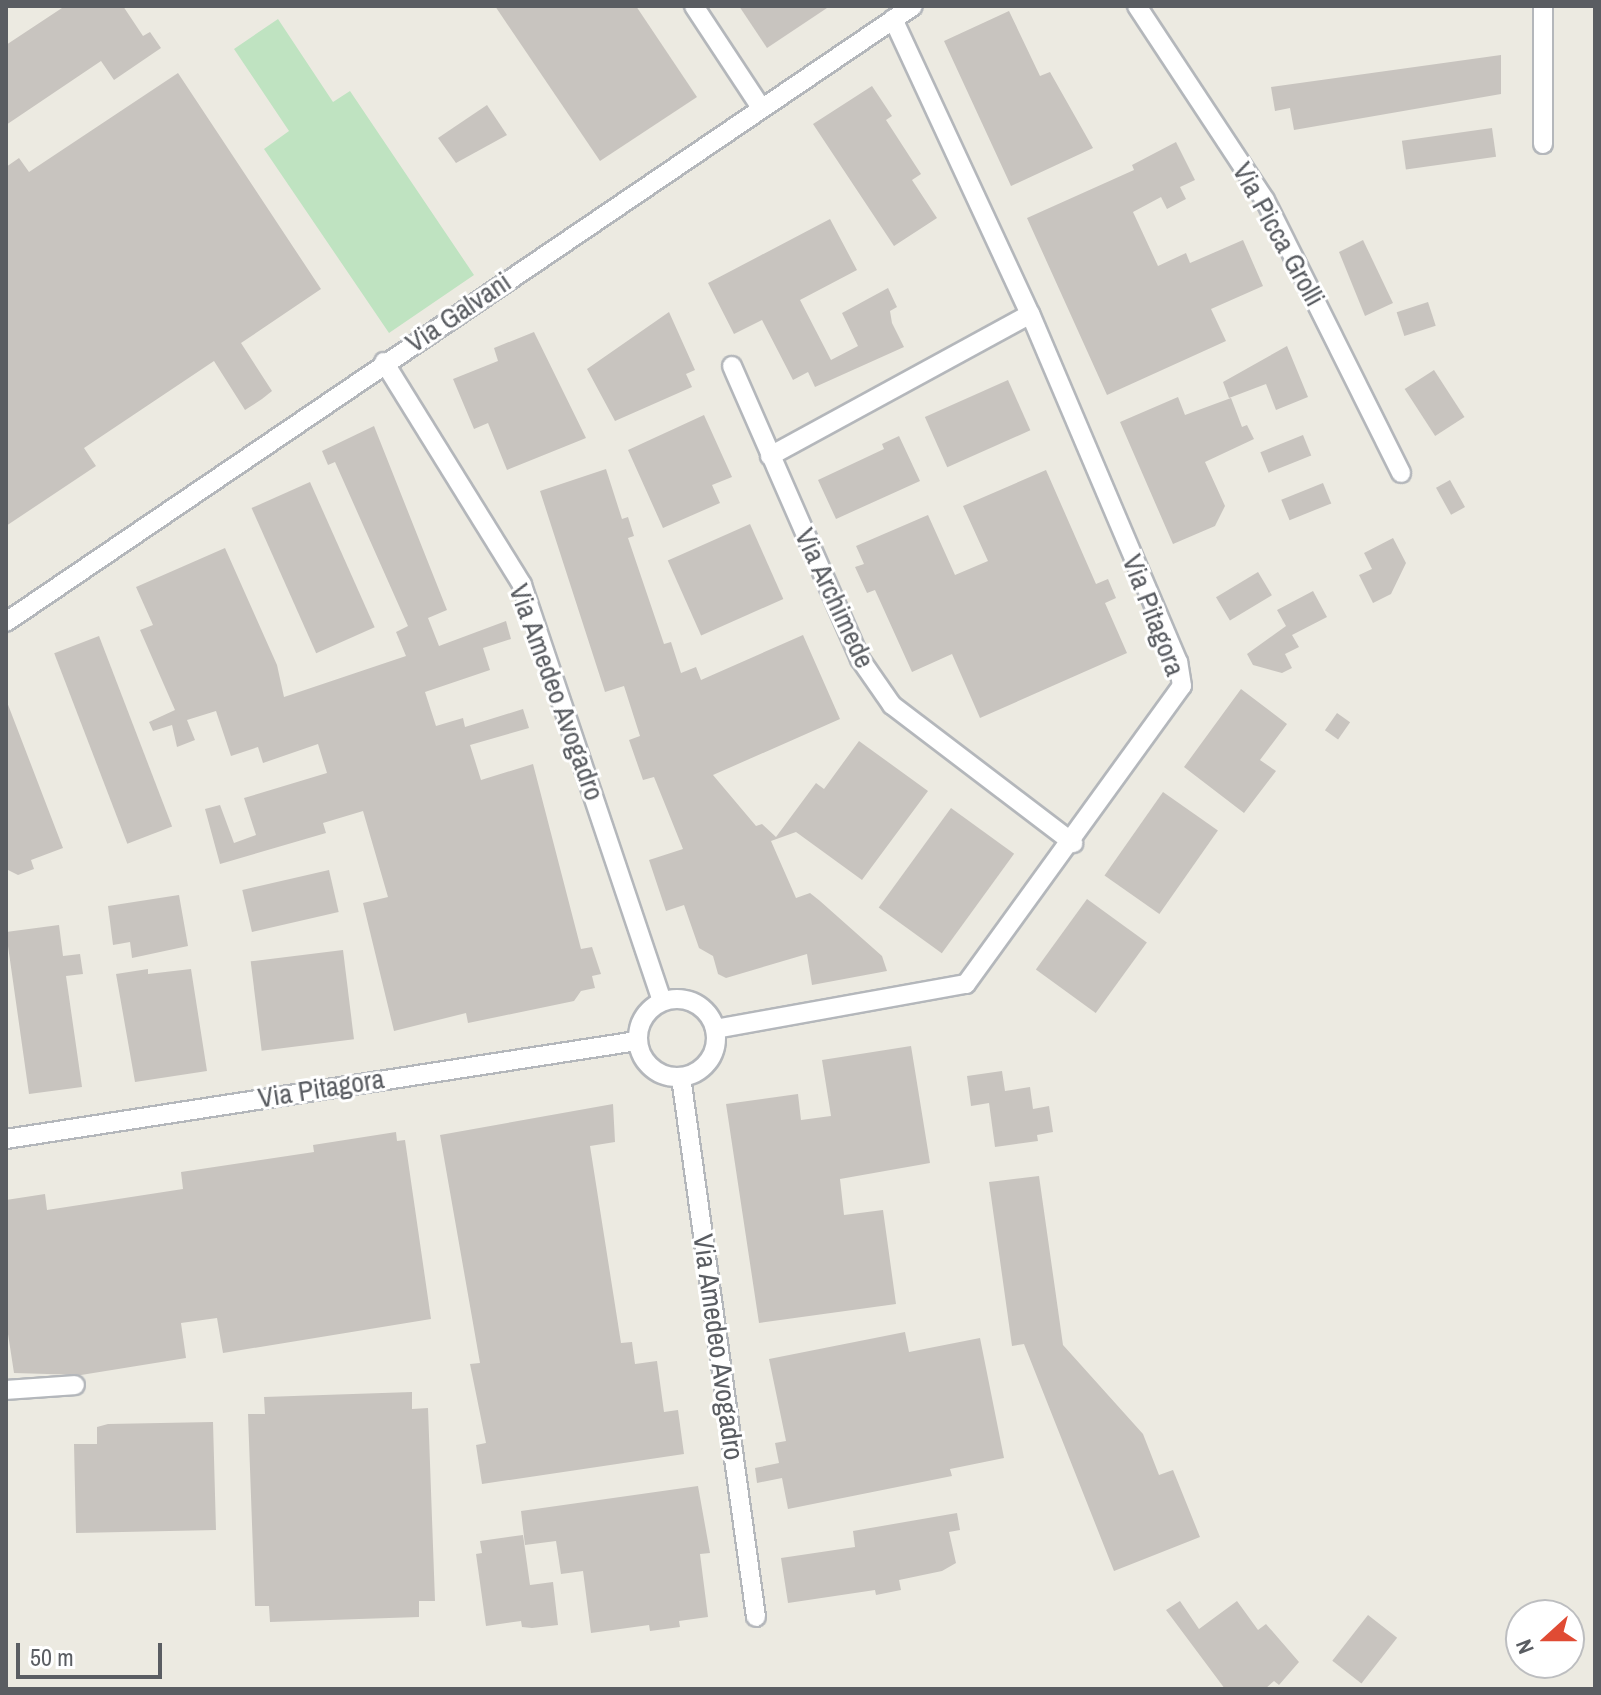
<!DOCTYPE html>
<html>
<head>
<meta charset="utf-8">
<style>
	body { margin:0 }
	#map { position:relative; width:1601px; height:1695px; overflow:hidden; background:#eceae1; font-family:"Archivo Narrow",sans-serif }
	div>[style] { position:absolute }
	.green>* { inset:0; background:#bfe3c1 }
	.building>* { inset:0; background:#c8c4bf; transform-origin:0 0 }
	.roads { filter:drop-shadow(2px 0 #b4b7bb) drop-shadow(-2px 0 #b4b7bb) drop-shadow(0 2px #b4b7bb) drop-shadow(0 -2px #b4b7bb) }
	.street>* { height:18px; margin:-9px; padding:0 9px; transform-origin:9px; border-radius:9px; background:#fff }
	.street>.ring { margin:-9px; padding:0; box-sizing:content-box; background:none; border:18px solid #fff; border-radius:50% }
	span { translate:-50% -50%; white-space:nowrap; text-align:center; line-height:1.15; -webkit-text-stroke:6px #fff; paint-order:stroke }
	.street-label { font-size:28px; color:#5a5d62 }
	.frame { position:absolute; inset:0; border:8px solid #5a5d62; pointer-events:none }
	.north { position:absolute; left:1505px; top:1599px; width:80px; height:80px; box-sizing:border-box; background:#fff; border:2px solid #bdbec0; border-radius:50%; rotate:249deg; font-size:22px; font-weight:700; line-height:32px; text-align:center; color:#5a5d62 }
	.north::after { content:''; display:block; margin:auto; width:28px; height:36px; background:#e04b34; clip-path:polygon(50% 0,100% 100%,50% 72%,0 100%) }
	.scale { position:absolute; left:16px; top:1643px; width:146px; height:36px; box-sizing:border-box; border:4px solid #5a5d62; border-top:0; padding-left:10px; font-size:24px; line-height:28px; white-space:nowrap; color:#5a5d62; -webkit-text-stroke:6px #fff; paint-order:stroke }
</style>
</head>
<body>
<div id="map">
	<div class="green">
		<div style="clip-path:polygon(278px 19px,333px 102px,350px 91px,474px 275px,389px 333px,264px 149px,289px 131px,234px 49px)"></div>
	</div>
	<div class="building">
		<div style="clip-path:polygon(65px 6px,123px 6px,143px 36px,150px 32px,161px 48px,114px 80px,101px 61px,6px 125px,6px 45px)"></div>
		<div style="clip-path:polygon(495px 6px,636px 6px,697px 97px,600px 161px)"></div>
		<div style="clip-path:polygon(739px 6px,830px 6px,767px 48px)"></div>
		<div style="clip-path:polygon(1009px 11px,1040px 76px,1050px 72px,1093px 148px,1011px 186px,944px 41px)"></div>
		<div style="clip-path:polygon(1501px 55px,1501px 94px,1294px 130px,1290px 108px,1275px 111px,1271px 87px)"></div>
		<div style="clip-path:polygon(178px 73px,321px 289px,241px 343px,272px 391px,262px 399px,245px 410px,214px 361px,84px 448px,96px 466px,6px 526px,6px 167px,19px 158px,29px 172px)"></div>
		<div style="clip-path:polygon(872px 86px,892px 116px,886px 120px,921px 174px,912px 180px,937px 218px,894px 246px,813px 124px)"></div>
		<div style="clip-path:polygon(487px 105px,507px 135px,456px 163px,438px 138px)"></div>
		<div style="left:1492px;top:128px;width:29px;height:91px;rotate:82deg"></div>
		<div style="clip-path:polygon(1176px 142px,1195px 180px,1180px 187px,1186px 199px,1167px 209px,1161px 197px,1133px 212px,1158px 266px,1186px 253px,1190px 263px,1243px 240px,1263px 286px,1211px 309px,1226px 341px,1107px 395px,1027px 218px,1134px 170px,1132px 165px)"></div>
		<div style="clip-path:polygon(830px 219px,857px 270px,800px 300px,831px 360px,858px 346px,842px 313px,888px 288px,897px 307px,890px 311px,892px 323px,904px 347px,815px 387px,808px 372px,793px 380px,762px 320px,734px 334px,708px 283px)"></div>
		<div style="clip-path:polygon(1363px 240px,1393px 303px,1365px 316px,1339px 252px)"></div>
		<div style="left:1428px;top:302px;width:25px;height:33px;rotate:72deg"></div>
		<div style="clip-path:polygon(669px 312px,695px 370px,686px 374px,692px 387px,615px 421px,587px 369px)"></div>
		<div style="clip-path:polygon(534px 332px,586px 438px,507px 470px,488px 423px,474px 429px,453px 379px,498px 361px,494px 348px)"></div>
		<div style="clip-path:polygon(1287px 346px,1308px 397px,1276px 410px,1266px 384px,1229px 398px,1223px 382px)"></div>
		<div style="left:1434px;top:370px;width:56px;height:35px;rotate:57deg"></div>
		<div style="left:1008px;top:380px;width:55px;height:91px;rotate:66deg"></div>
		<div style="clip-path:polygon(1178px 397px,1185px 415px,1231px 398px,1242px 427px,1247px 425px,1254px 439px,1205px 462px,1225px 506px,1215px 526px,1173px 544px,1120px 422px)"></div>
		<div style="clip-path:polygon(704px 415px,732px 477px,712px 485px,720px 503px,663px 528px,628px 450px)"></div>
		<div style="clip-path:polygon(374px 426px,447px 610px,428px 618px,439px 646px,506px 621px,511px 639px,483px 648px,490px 670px,425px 692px,436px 726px,463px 718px,465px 727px,523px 709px,529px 728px,470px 745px,481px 780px,533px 764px,581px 949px,592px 947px,601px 974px,592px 976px,595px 988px,581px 991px,574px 1001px,468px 1023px,466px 1013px,394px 1031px,363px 903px,388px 897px,363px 811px,323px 823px,326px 833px,220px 864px,205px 809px,220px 805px,234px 843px,256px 835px,244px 798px,327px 773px,318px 744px,263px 763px,258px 747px,231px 756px,216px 711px,187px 720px,195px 740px,177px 747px,172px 725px,153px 731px,149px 722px,175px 710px,140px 630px,153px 625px,136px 587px,225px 548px,277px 665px,284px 697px,406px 656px,396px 632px,408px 626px,335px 462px,328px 465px,322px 451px)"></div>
		<div style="left:1303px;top:435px;width:22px;height:46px;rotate:68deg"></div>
		<div style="clip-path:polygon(899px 436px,920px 481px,836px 519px,818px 480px,884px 449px,882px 444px)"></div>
		<div style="clip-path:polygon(606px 469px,622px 519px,628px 517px,634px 536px,628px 538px,664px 644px,671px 642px,681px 673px,696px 667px,701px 680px,803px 635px,840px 719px,713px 775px,756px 826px,762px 824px,776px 837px,816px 783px,824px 789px,859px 741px,928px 791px,862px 880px,796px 832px,771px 841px,796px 898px,810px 893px,820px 901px,882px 956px,887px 971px,812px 985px,807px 954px,726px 978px,718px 974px,713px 956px,699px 948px,684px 905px,666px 911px,649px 860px,683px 849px,654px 777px,643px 780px,629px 740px,640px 736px,624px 686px,605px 692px,540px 491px)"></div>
		<div style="clip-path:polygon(1046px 470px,1096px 584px,1108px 579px,1116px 598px,1105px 603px,1127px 653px,980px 718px,952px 654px,912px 672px,875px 590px,867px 593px,855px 567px,864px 564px,856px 546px,928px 515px,955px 575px,988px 561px,963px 506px)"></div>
		<div style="left:1450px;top:480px;width:31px;height:16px;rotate:61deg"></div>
		<div style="left:310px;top:482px;width:159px;height:64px;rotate:66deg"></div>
		<div style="left:1323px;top:483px;width:22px;height:45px;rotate:68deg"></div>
		<div style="left:750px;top:524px;width:82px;height:90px;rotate:66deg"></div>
		<div style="clip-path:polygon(1393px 538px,1406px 563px,1391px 594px,1373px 603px,1359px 575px,1372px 569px,1364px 553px)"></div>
		<div style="left:1258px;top:572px;width:27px;height:49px;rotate:59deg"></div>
		<div style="clip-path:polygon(1313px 591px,1327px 617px,1292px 635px,1299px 647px,1285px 654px,1292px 668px,1282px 673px,1253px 665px,1247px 654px,1286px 626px,1277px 610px)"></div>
		<div style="left:99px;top:636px;width:204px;height:48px;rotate:69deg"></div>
		<div style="clip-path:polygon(1241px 689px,1287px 724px,1260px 760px,1276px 771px,1244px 813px,1184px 767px)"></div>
		<div style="clip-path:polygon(7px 702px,63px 848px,31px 860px,34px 869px,18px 875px,6px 869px)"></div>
		<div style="left:1337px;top:713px;width:16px;height:21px;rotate:35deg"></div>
		<div style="left:1163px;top:792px;width:67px;height:102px;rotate:35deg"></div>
		<div style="left:951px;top:808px;width:78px;height:123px;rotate:36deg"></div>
		<div style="left:329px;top:870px;width:43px;height:89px;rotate:77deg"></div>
		<div style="clip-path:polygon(179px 895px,188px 946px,132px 958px,130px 942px,113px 945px,108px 906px)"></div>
		<div style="left:1087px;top:899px;width:74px;height:87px;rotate:36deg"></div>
		<div style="clip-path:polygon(59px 925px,63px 956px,80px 954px,83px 974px,66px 976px,82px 1087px,29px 1094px,6px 932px)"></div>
		<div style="left:343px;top:950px;width:90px;height:93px;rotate:83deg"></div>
		<div style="clip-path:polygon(148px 969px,148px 974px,191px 969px,207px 1071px,135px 1082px,116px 974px)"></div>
		<div style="clip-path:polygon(911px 1046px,930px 1163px,840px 1179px,844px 1215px,883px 1210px,896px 1304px,759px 1323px,726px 1104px,798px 1094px,801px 1120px,831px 1116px,822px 1060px)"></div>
		<div style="clip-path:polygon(1002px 1071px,1005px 1091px,1030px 1087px,1033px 1109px,1049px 1106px,1053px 1132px,1037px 1135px,1038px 1141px,995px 1147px,989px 1103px,971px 1106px,967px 1076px)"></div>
		<div style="clip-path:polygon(613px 1104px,615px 1142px,590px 1146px,621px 1343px,632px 1342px,635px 1364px,657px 1361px,664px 1412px,678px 1410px,684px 1454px,482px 1484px,476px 1445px,486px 1443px,470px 1364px,480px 1363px,440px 1135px)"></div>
		<div style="clip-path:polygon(396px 1132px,397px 1141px,405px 1140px,431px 1319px,223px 1353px,217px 1318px,181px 1323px,186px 1358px,81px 1375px,14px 1373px,6px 1321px,6px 1200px,45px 1194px,47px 1210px,183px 1189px,181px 1172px,314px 1152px,313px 1145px)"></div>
		<div style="clip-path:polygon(1039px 1176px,1063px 1345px,1143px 1434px,1159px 1475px,1173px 1470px,1200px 1537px,1114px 1571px,1024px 1344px,1012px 1346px,989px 1182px)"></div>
		<div style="clip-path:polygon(905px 1332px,909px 1352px,980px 1338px,1004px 1458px,950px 1469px,952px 1476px,788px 1509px,782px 1478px,757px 1483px,755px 1468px,779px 1463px,775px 1443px,786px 1441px,769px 1359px)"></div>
		<div style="clip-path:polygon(412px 1392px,412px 1409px,428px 1408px,435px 1601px,419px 1601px,419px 1617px,270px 1622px,269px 1606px,255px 1606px,248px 1414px,265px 1414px,264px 1397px)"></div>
		<div style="clip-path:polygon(213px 1422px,216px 1530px,76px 1533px,74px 1444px,97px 1444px,97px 1427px,108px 1424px)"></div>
		<div style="clip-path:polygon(698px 1486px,710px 1553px,700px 1554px,708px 1617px,679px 1621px,680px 1627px,650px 1631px,649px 1625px,591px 1633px,583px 1571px,561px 1574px,556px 1541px,525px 1545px,521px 1511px)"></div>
		<div style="clip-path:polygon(957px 1513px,960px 1530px,949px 1532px,956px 1563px,942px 1571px,899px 1580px,901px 1590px,876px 1595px,875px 1590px,788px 1603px,781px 1558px,855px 1547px,853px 1531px)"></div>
		<div style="clip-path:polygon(523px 1535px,530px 1585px,553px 1582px,558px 1625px,532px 1628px,522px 1627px,521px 1621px,486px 1626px,476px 1554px,482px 1553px,480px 1541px)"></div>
		<div style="clip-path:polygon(1180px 1601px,1199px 1629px,1237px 1601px,1258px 1630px,1266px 1624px,1299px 1662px,1279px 1685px,1274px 1681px,1265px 1689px,1225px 1689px,1166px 1610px)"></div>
		<div style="left:1368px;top:1615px;width:37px;height:58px;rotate:38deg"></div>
	</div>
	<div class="roads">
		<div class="street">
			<div style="left:694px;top:6px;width:120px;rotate:56.6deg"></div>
			<div style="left:1137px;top:6px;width:232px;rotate:56.6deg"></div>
			<div style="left:1265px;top:200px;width:305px;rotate:63.5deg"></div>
			<div style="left:1543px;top:144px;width:138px;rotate:-90deg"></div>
			<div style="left:384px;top:362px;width:262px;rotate:58.2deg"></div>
			<div style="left:522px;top:585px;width:439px;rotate:71.4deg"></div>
			<div style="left:732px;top:366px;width:320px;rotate:66.4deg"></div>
			<div style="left:860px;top:659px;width:56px;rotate:55.2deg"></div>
			<div style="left:892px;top:705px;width:228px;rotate:37.3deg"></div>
			<div style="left:770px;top:456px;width:296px;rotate:-28.6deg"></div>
			<div style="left:6px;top:622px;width:1096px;rotate:-34.18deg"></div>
			<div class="ring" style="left:638px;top:999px;width:60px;height:60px"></div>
			<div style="left:715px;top:1029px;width:255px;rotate:-10.2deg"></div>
			<div style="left:966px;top:984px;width:368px;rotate:-54.1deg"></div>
			<div style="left:1182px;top:686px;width:24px;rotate:-99deg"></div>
			<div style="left:1178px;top:662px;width:378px;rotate:-113deg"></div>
			<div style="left:1030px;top:314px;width:325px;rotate:-114.9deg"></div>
			<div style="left:681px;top:1077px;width:545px;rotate:82.09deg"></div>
			<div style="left:6px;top:1139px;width:639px;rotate:-8.83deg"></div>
			<div style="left:6px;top:1390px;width:69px;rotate:-4.1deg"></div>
		</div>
	</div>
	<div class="street-label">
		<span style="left:1279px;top:234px;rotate:61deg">Via Picca Grolli</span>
		<span style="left:458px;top:312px;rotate:-34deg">Via Galvani</span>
		<span style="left:835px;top:598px;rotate:65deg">Via Archimede</span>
		<span style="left:1154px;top:615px;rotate:69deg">Via Pitagora</span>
		<span style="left:557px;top:692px;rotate:70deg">Via Amedeo Avogadro</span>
		<span style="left:321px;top:1088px;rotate:-9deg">Via Pitagora</span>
		<span style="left:719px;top:1347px;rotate:82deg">Via Amedeo Avogadro</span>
	</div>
	<div class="frame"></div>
	<div class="north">N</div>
	<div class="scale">50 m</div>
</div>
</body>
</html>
